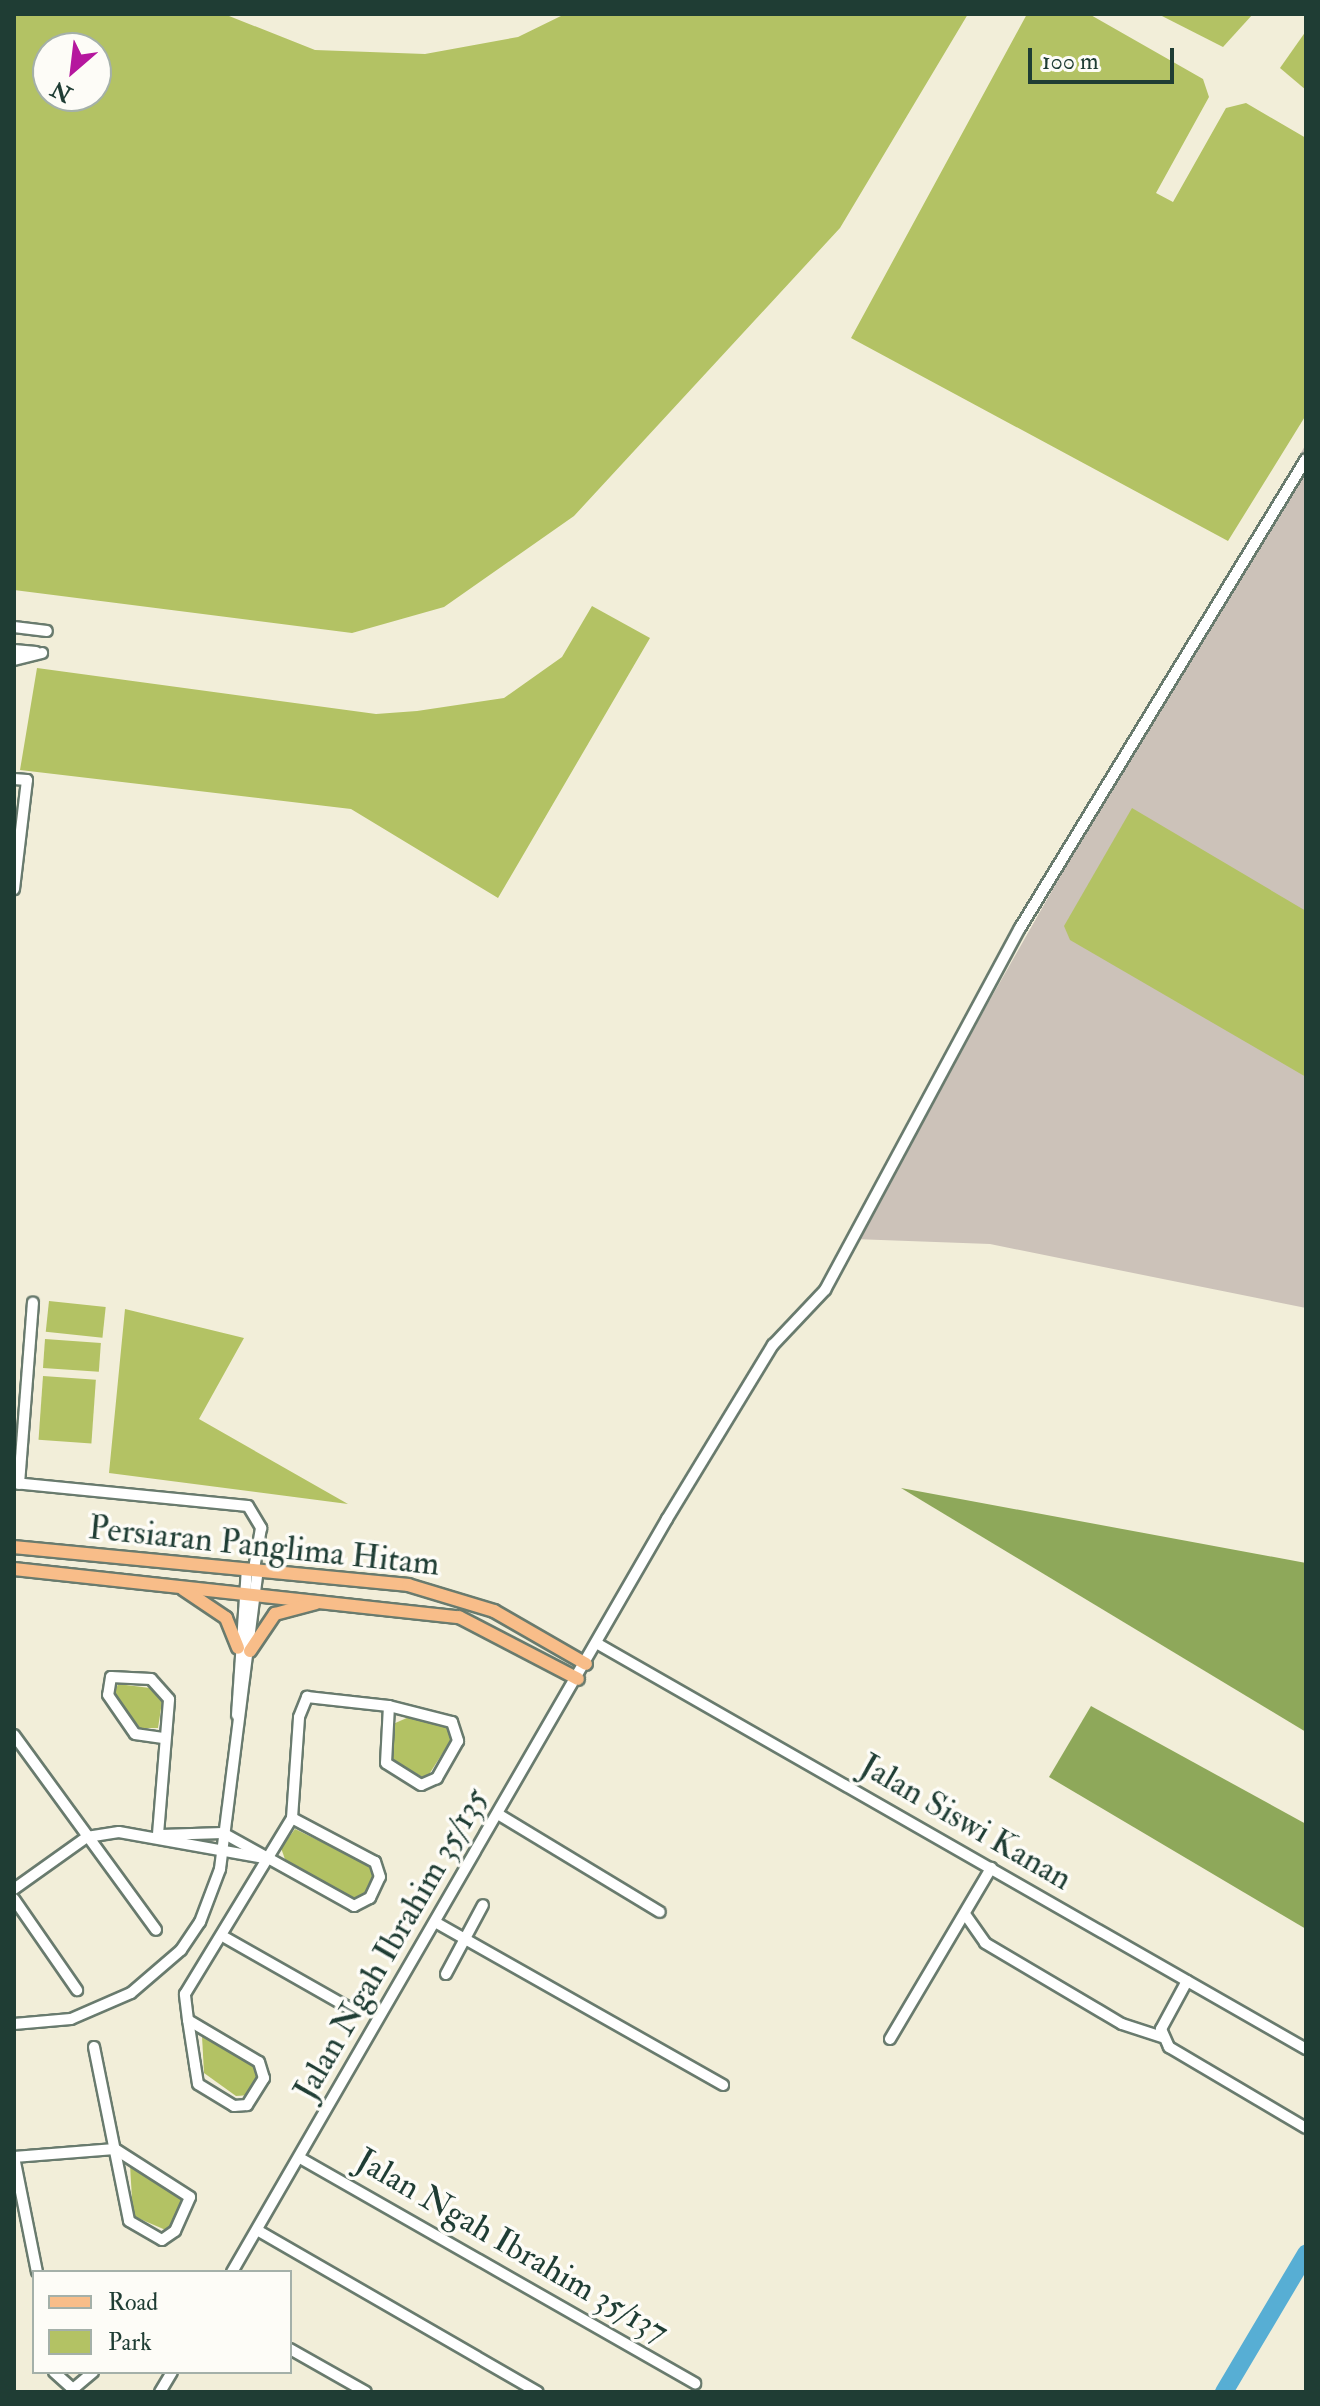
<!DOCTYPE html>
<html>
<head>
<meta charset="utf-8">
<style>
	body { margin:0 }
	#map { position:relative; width:1320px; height:2406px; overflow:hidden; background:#f2eed9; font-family:"IM FELL Double Pica",serif }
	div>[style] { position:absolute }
	.industrial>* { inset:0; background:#ccc2b9 }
	.green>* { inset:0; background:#b3c264; transform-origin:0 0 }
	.forest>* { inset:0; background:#8ea85a }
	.river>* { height:18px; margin:-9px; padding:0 9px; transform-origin:9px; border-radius:9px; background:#57aed4 }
	.roads { filter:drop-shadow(2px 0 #697b6e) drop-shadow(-2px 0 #697b6e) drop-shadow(0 2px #697b6e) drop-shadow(0 -2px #697b6e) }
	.minor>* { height:10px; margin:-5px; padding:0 5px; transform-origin:5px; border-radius:5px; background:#fff }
	.major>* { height:12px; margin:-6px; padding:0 6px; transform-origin:6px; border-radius:6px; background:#f8bd89 }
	span { translate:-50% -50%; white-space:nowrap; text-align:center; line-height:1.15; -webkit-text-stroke:7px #fdfcf7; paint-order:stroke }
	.street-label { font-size:34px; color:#1f3d34 }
	.frame { position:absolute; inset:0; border:16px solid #1f3d34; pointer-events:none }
	.legend { position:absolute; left:32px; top:2270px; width:260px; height:104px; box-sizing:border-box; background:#fdfcf7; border:2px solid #a4b0a9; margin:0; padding:10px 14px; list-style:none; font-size:24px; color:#1f3d34 }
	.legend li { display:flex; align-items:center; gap:16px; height:40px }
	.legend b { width:40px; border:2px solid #a4b0a9 }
	.north { position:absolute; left:32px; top:32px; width:80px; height:80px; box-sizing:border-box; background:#fdfcf7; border:2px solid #a4b0a9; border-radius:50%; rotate:208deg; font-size:22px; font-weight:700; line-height:32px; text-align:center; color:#1f3d34 }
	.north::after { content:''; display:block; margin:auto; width:28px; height:36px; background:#b5179e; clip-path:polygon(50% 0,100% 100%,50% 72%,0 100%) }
	.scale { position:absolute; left:1028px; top:48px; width:146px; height:36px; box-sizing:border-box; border:4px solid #1f3d34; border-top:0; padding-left:10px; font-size:24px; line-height:28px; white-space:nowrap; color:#1f3d34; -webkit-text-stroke:6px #fdfcf7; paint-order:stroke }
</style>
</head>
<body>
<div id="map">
	<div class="industrial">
		<div style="clip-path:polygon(1306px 444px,1306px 1308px,990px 1244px,854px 1239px)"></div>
	</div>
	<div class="green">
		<div style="clip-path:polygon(evenodd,14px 14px,224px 14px,315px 50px,425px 54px,518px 37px,565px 14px,968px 14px,840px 228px,574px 516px,444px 607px,352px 633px,14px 590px,14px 14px,48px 48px,96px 48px,96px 96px,48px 96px,48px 48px)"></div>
		<div style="clip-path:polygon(1027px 14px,1089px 14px,1203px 79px,1209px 97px,1156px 193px,1173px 202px,1226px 108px,1246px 103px,1306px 138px,1306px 415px,1228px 541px,851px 338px)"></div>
		<div style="clip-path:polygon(1158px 14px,1253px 14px,1223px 47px)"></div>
		<div style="clip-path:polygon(1306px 31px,1306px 90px,1280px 68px)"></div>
		<div style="clip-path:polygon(592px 606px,650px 638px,498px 898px,351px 809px,20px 770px,37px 668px,376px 714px,417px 711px,504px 698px,562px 657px)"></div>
		<div style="clip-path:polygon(1132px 808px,1306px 911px,1306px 1077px,1070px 940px,1064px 926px)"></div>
		<div style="left:49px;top:1301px;width:57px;height:31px;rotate:6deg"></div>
		<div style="clip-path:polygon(125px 1309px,244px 1338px,199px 1419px,348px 1504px,109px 1473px)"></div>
		<div style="left:45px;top:1339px;width:56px;height:29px;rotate:4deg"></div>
		<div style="left:43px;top:1376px;width:53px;height:64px;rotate:4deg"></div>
		<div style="clip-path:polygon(118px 1684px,150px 1688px,162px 1702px,158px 1728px,140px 1728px,114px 1695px)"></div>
		<div style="clip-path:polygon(409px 1717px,448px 1728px,453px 1737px,426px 1779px,389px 1758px,393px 1724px)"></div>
		<div style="clip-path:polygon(295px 1829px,371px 1866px,375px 1880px,367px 1896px,353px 1900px,287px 1865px,281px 1848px)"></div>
		<div style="clip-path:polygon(202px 2036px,254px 2063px,260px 2076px,250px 2095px,236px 2096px,204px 2073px)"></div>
		<div style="clip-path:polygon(130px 2165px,183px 2198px,168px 2231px,133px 2216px)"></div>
	</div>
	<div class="forest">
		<div style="clip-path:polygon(901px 1488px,1306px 1563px,1306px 1732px)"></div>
		<div style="clip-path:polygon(1091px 1706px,1306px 1824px,1306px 1929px,1049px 1777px)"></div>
	</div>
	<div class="river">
		<div style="left:1224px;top:2392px;width:161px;rotate:-59.3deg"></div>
	</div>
	<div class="roads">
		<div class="minor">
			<div style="left:14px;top:627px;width:33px;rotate:7deg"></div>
			<div style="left:14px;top:650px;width:22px;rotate:5deg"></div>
			<div style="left:14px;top:660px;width:29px;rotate:-14deg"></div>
			<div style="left:14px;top:779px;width:13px;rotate:4deg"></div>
			<div style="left:27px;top:780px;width:110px;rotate:96.8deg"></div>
			<div style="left:14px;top:1483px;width:235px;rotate:5.6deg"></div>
			<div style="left:248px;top:1506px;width:26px;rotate:59deg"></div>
			<div style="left:261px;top:1528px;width:42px;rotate:99.7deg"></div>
			<div style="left:19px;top:1484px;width:182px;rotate:-85.6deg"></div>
			<div style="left:598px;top:1644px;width:816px;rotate:29.77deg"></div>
			<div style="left:237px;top:1715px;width:146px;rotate:-86.1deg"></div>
			<div style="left:14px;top:1735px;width:241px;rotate:53.9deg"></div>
			<div style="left:498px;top:1814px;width:189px;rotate:31.2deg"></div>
			<div style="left:158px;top:1834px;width:135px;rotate:-85.3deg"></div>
			<div style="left:169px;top:1699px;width:27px;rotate:-132deg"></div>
			<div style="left:151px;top:1679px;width:40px;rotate:-177.1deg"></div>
			<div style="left:111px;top:1677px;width:18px;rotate:99deg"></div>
			<div style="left:108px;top:1695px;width:47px;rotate:55.3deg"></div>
			<div style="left:135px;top:1734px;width:30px;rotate:8deg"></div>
			<div style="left:161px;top:1835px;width:62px;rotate:-1.8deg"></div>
			<div style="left:223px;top:1833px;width:150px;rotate:29.1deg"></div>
			<div style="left:354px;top:1906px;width:18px;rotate:-27deg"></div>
			<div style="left:370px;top:1898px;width:23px;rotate:-65deg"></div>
			<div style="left:380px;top:1877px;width:16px;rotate:-108deg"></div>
			<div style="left:375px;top:1862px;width:94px;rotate:-152.1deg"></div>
			<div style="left:14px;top:1889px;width:90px;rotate:-35.5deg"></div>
			<div style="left:87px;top:1837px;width:32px;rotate:-9deg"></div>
			<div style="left:119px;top:1832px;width:152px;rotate:10.2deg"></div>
			<div style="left:14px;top:1899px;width:111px;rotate:55.3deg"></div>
			<div style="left:965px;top:1914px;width:35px;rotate:55deg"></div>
			<div style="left:985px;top:1943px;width:159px;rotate:30.6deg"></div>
			<div style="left:1122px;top:2024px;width:42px;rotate:18deg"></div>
			<div style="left:435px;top:1922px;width:331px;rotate:29.5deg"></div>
			<div style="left:226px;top:1938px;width:142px;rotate:29.6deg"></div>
			<div style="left:446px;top:1974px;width:78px;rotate:-61.8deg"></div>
			<div style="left:1187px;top:1981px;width:55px;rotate:118.4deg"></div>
			<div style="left:1161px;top:2029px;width:20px;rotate:66deg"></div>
			<div style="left:1169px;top:2047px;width:159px;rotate:30.6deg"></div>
			<div style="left:188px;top:2020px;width:82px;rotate:30.6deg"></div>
			<div style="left:259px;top:2062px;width:17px;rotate:73deg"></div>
			<div style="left:264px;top:2078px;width:32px;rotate:122deg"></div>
			<div style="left:247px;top:2105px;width:13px;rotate:176deg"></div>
			<div style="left:234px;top:2106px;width:42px;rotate:-148.6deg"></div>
			<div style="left:198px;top:2084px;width:19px;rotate:-99deg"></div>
			<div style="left:195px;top:2065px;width:46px;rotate:-98.8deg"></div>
			<div style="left:188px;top:2020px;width:26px;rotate:-97deg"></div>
			<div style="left:185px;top:1994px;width:206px;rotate:-58.7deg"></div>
			<div style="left:292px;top:1818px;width:101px;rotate:-86deg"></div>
			<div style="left:299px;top:1717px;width:22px;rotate:-68deg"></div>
			<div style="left:307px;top:1697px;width:82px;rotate:6.3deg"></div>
			<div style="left:389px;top:1706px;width:65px;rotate:14.3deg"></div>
			<div style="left:452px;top:1722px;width:20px;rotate:72deg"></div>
			<div style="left:458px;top:1741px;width:43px;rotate:119.6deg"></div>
			<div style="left:437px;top:1778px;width:17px;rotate:156deg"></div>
			<div style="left:421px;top:1785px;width:41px;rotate:-147.8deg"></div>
			<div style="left:386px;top:1763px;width:57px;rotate:-87deg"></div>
			<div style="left:14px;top:2024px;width:57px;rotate:-5deg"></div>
			<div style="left:71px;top:2019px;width:65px;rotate:-23.4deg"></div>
			<div style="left:131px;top:1993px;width:66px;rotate:-40.7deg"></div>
			<div style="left:181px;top:1950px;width:34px;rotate:-56deg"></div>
			<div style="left:200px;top:1922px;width:57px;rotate:-69.3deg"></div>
			<div style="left:220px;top:1869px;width:301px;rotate:-82.8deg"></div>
			<div style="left:890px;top:2039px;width:199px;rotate:-59.4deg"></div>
			<div style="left:94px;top:2047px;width:177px;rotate:78.6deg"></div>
			<div style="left:129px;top:2221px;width:38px;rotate:30deg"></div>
			<div style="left:162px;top:2240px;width:16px;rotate:-35deg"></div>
			<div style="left:175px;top:2231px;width:37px;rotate:-66deg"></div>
			<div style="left:190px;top:2197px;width:89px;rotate:-147.4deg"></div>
			<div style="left:14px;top:2157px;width:117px;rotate:78.7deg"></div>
			<div style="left:14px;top:2157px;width:101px;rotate:-4.5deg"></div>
			<div style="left:300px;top:2158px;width:455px;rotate:29.7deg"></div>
			<div style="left:257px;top:2230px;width:324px;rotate:30deg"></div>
			<div style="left:232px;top:2272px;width:870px;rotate:-59.99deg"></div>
			<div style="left:667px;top:1519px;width:204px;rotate:-58.7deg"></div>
			<div style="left:773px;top:1345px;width:76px;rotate:-46.6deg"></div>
			<div style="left:825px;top:1290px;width:411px;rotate:-61.7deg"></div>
			<div style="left:1020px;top:928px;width:549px;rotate:-58.62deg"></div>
			<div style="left:290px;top:2349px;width:87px;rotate:29.5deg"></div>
			<div style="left:54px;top:2372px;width:25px;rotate:42deg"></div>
			<div style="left:73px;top:2389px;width:26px;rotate:-40deg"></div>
			<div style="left:160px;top:2392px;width:23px;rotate:-59deg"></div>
		</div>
		<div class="major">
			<div style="left:14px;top:1547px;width:396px;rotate:5.5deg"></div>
			<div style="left:408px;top:1585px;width:90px;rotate:16.8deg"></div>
			<div style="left:494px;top:1611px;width:106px;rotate:29.9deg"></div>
			<div style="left:14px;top:1569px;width:448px;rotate:6.2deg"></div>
			<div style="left:459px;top:1617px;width:134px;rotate:27.5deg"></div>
			<div style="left:183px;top:1589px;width:52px;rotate:34deg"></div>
			<div style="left:226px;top:1618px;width:32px;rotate:68deg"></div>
			<div style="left:250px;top:1651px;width:45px;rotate:-56deg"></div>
			<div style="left:275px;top:1614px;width:42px;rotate:-15deg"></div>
		</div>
	</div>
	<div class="street-label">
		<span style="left:264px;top:1546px;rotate:6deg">Persiaran Panglima Hitam</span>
		<span style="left:966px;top:1822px;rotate:30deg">Jalan Siswi Kanan</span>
		<span style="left:391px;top:1944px;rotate:-60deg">Jalan Ngah Ibrahim 35/135</span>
		<span style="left:512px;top:2246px;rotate:30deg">Jalan Ngah Ibrahim 35/137</span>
	</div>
	<div class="frame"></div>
	<ul class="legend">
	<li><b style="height:10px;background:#f8bd89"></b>Road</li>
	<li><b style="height:22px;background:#b3c264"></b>Park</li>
	</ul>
	<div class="north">N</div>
	<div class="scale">100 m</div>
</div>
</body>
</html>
